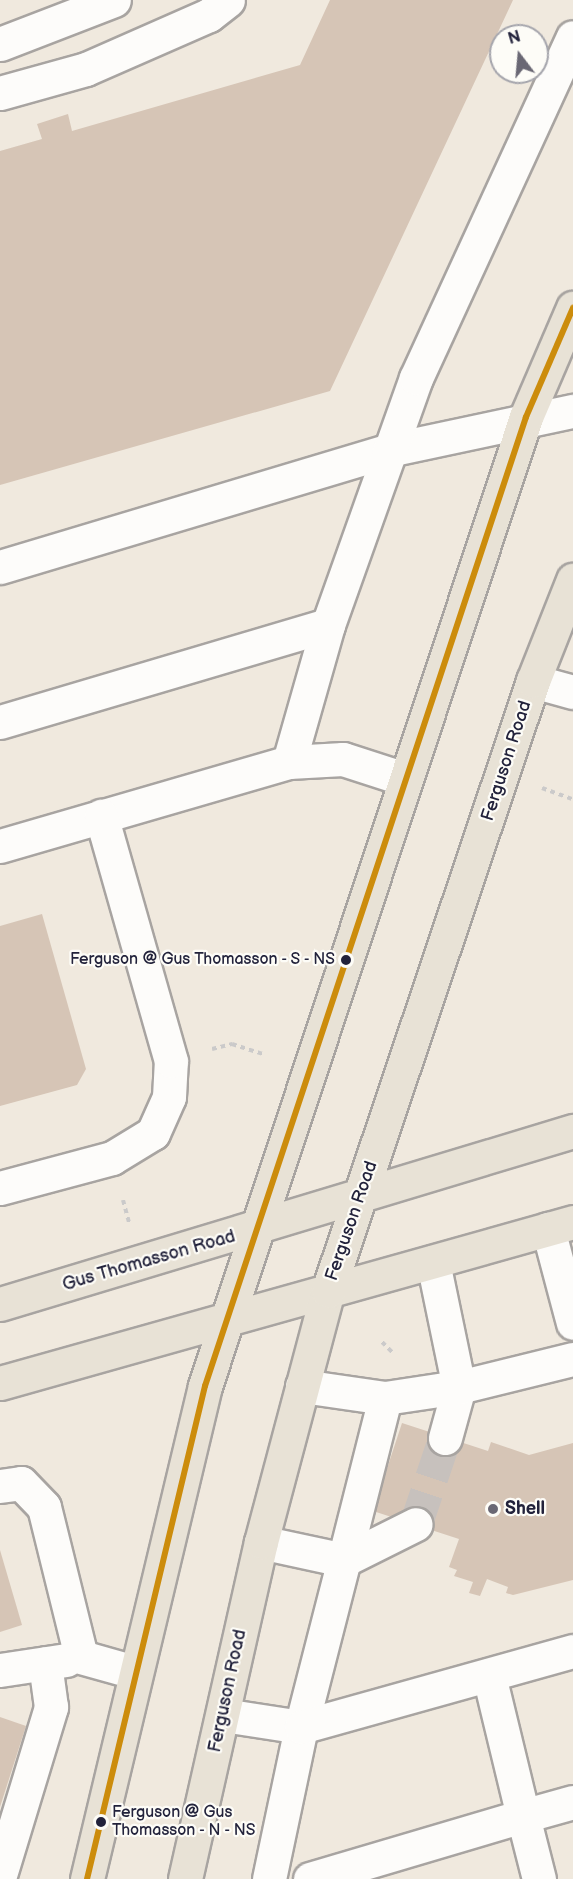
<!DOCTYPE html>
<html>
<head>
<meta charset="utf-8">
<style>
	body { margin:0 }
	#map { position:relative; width:573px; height:1879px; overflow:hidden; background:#f0e9de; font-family:"Balsamiq Sans",sans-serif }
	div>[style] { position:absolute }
	.building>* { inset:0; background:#d6c5b6 }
	.minor-tunnel>* { height:33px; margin-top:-16.5px; transform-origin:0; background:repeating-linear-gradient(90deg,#c7c1bd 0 33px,transparent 0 49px) }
	.path>* { height:4px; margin-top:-2px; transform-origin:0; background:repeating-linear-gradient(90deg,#cbcaca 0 4.5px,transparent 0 9px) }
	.roads { filter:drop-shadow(2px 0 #a8a4a1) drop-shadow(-2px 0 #a8a4a1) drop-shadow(0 2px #a8a4a1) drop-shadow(0 -2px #a8a4a1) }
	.minor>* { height:33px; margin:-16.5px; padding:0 16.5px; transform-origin:16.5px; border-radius:16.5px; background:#fdfcfa }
	.major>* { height:33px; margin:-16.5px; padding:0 16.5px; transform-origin:16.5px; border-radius:16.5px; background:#e8e2d6 }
	.bus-1>* { height:6px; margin:-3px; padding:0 3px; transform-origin:3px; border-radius:3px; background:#cc8c0c }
	.dots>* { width:16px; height:16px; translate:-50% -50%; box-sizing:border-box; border:3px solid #fdfcf7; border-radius:50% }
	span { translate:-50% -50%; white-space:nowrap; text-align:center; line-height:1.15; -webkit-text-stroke:4.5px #fdfcf7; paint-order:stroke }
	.bus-label { font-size:16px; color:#22223b }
	.right { translate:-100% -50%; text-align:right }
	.left { translate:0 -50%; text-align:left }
	.street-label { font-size:18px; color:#22223b }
	.poi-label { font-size:18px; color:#22223b; font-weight:700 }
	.north { position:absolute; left:489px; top:24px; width:60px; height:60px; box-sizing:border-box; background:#fdfcf7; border:2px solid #a5a5ac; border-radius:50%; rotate:344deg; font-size:16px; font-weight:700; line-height:24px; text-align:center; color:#22223b }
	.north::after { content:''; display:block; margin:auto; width:21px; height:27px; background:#6a6874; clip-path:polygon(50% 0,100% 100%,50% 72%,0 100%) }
</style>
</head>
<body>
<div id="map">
	<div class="building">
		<div style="clip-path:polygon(330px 0,513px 0,330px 391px,0 485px,0 151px,42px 139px,37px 124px,68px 114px,72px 131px,300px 65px)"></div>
		<div style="clip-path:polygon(42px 914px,86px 1069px,77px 1085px,0 1106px,0 926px)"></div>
		<div style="clip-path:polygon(402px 1423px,488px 1451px,491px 1442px,529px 1455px,573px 1443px,573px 1580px,513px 1595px,506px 1593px,508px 1587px,487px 1579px,480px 1596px,469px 1593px,473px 1582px,454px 1576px,457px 1570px,449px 1567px,459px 1539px,373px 1511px)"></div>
		<div style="clip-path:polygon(0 1550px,22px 1625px,0 1632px)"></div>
		<div style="clip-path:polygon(0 1717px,26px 1726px,0 1807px)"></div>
	</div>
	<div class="minor-tunnel">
		<div style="left:416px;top:1524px;width:91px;rotate:-71.4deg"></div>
	</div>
	<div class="path">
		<div style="left:542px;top:788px;width:33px;rotate:20deg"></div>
		<div style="left:212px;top:1049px;width:21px;rotate:-14deg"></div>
		<div style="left:232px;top:1044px;width:33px;rotate:18deg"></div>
		<div style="left:123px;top:1200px;width:23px;rotate:75deg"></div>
		<div style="left:382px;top:1342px;width:14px;rotate:45deg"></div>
	</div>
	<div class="roads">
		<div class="minor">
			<div style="left:0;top:44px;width:122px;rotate:-21.1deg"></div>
			<div style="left:0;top:93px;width:89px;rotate:-15.6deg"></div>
			<div style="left:86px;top:69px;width:134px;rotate:-23.7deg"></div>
			<div style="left:209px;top:15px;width:24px;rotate:-38deg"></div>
			<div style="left:0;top:567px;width:406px;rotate:-16.7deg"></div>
			<div style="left:389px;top:450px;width:188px;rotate:-12deg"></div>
			<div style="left:328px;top:625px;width:262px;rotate:-70.4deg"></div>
			<div style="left:416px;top:378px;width:375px;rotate:-65.3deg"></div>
			<div style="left:533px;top:681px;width:41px;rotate:15.4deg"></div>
			<div style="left:0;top:722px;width:342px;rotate:-16.5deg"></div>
			<div style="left:328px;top:625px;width:142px;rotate:105.9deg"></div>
			<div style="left:289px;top:762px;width:54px;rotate:-3.2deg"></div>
			<div style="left:343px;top:759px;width:65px;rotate:17.9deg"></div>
			<div style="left:0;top:846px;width:301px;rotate:-16.2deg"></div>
			<div style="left:0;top:1188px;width:116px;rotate:-15deg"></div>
			<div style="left:112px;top:1158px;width:48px;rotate:-31.4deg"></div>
			<div style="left:153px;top:1133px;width:39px;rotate:-66deg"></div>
			<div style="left:169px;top:1097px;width:36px;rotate:-87deg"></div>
			<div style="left:171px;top:1061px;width:255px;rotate:-105.9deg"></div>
			<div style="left:548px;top:1229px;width:97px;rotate:75.1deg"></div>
			<div style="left:433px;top:1262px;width:128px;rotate:78.3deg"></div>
			<div style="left:459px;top:1387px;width:53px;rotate:105.4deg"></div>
			<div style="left:302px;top:1386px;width:84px;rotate:8.2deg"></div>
			<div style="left:385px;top:1398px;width:75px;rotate:-8.5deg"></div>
			<div style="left:459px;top:1387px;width:117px;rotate:-13.8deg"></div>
			<div style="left:0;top:1486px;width:21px;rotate:-8deg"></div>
			<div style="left:21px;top:1483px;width:33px;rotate:46deg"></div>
			<div style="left:44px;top:1507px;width:154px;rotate:76.1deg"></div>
			<div style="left:81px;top:1657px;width:55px;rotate:15.8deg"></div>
			<div style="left:344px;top:1560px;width:167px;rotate:-75.8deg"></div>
			<div style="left:344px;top:1560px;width:80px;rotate:-26.6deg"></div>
			<div style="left:0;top:1670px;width:67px;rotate:-8.6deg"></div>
			<div style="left:223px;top:1715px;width:79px;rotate:8.7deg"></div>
			<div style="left:301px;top:1727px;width:172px;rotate:-75.6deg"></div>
			<div style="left:344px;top:1560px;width:85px;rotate:-167.8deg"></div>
			<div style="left:0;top:1875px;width:176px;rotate:-73.1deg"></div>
			<div style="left:51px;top:1707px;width:44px;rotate:-97.8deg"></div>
			<div style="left:269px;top:1879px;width:155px;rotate:-78.1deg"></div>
			<div style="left:301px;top:1727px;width:282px;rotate:-15.6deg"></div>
			<div style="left:310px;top:1879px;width:222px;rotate:-16.5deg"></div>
			<div style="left:523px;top:1816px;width:145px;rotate:-103.6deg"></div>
			<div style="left:539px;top:1879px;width:65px;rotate:-104.3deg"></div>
			<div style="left:523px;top:1816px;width:52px;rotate:-15.6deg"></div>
		</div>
		<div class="major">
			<div style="left:0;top:1304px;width:599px;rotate:-16.8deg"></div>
			<div style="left:0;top:1383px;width:595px;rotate:-15.69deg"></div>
			<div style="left:87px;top:1879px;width:507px;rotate:-76.54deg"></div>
			<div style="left:205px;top:1386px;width:1021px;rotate:-71.67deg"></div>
			<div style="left:526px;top:417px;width:119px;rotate:-66.7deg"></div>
			<div style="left:185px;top:1879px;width:345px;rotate:-77.3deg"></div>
			<div style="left:261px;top:1542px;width:260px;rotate:-75.1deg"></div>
			<div style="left:328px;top:1291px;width:644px;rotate:-71.42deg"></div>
			<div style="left:533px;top:681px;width:109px;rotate:-68.4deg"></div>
		</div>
	</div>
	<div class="bus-1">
		<div style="left:87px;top:1879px;width:507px;rotate:-76.54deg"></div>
		<div style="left:205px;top:1386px;width:1021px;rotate:-71.67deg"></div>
		<div style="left:526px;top:417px;width:119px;rotate:-66.7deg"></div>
	</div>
	<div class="dots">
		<div style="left:346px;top:960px;background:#22223b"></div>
		<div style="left:493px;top:1509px;background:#6a6874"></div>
		<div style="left:101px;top:1822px;background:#22223b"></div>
	</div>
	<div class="bus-label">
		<span class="right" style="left:335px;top:960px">Ferguson @ Gus Thomasson - S - NS</span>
		<span class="left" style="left:112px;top:1822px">Ferguson @ Gus<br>Thomasson - N - NS</span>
	</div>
	<div class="street-label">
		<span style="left:507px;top:761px;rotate:-72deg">Ferguson Road</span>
		<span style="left:352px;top:1221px;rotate:-71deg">Ferguson Road</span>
		<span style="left:149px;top:1261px;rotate:-16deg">Gus Thomasson Road</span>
		<span style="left:228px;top:1691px;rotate:-78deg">Ferguson Road</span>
	</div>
	<div class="poi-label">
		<span class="left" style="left:505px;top:1509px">Shell</span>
	</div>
	<div class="north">N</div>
</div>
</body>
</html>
